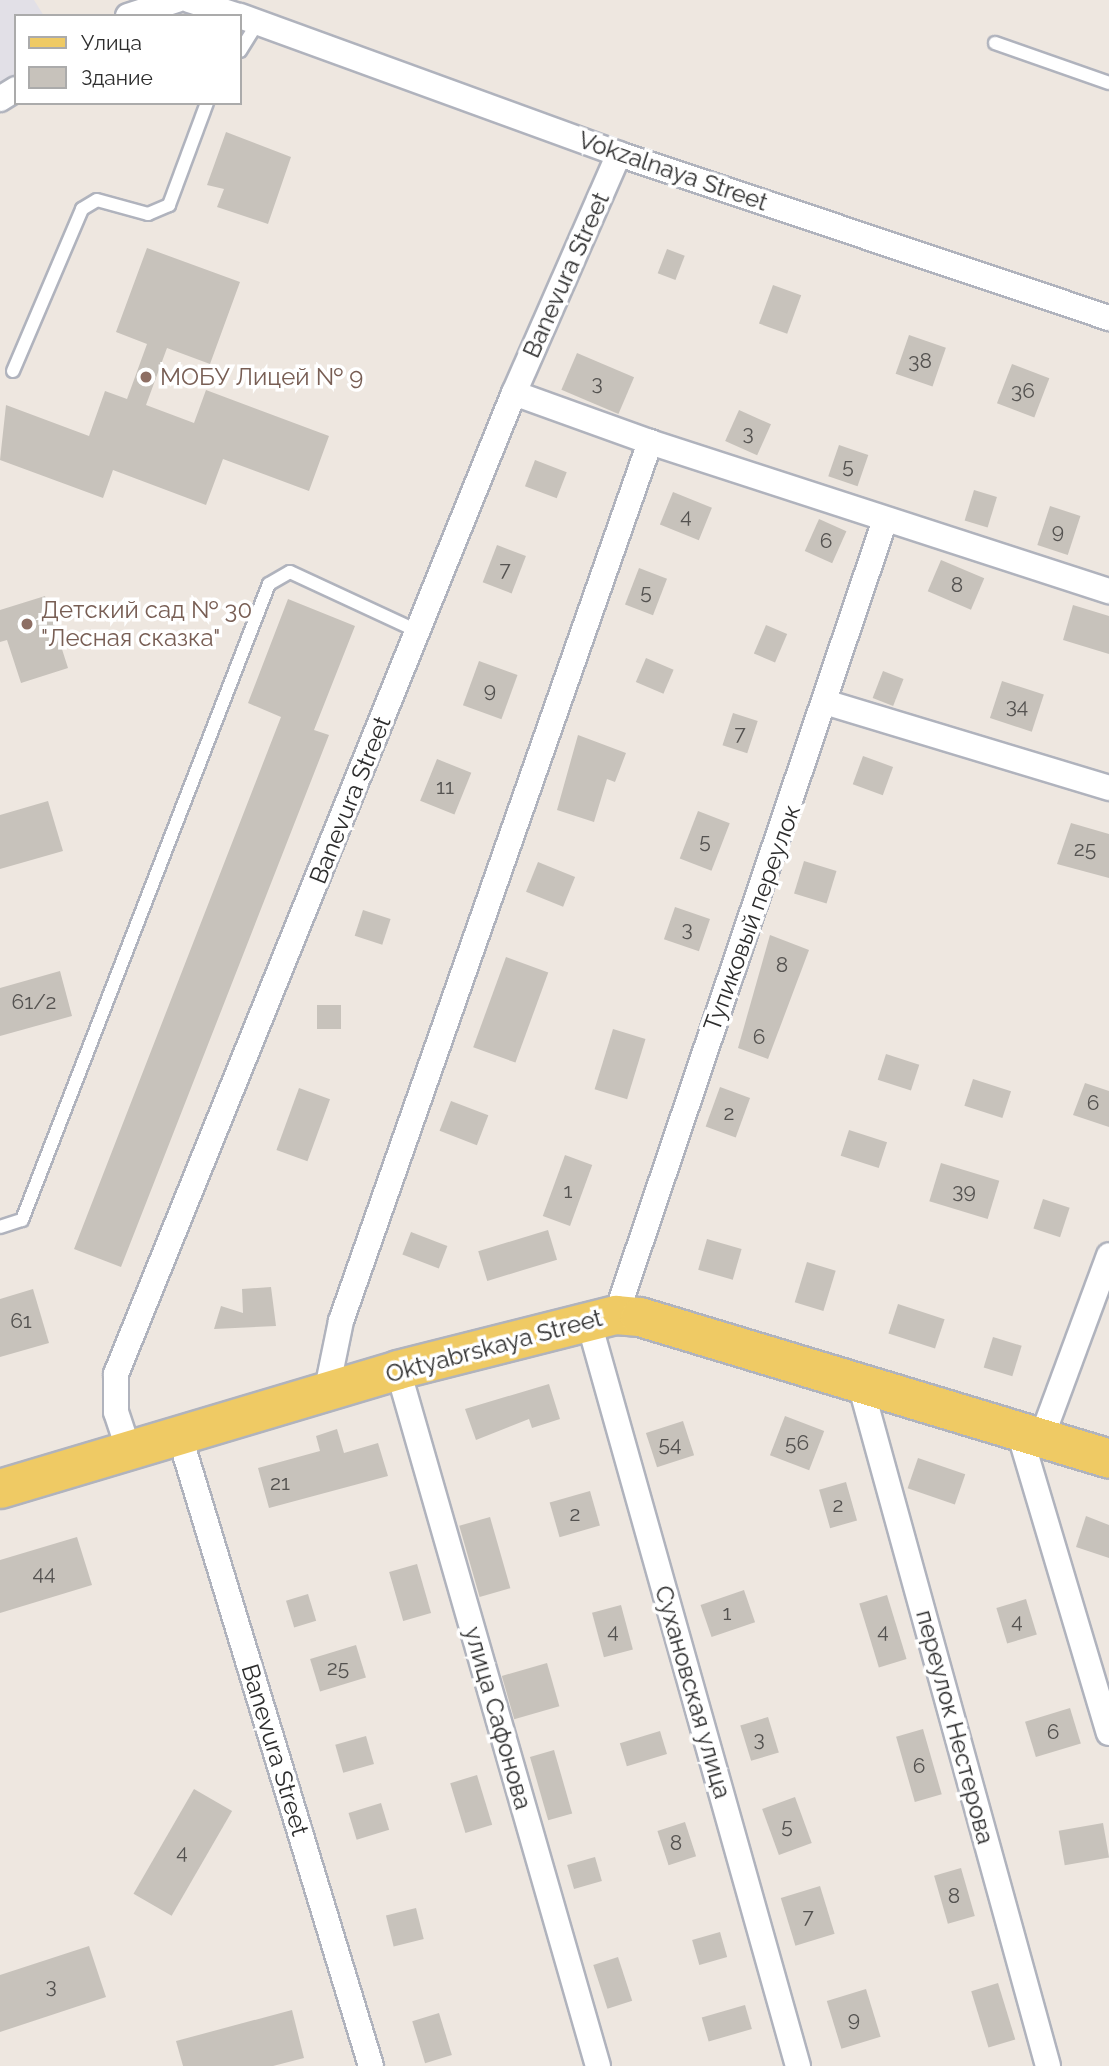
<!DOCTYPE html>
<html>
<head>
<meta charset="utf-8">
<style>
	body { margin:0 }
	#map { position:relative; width:1109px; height:2066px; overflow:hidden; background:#eee7e0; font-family:Raleway,sans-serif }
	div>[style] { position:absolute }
	.industrial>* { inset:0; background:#e2e0e7 }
	.building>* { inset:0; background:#c7c2bb; transform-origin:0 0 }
	.roads { filter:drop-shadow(2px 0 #b0b3bd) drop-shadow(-2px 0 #b0b3bd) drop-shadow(0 2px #b0b3bd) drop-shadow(0 -2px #b0b3bd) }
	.lane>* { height:12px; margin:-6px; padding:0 6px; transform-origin:6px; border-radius:6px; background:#fff }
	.street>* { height:24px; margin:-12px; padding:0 12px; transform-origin:12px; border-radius:12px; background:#fff }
	.primary>* { height:38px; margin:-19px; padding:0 19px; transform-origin:19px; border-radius:19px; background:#efca64 }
	.dots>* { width:19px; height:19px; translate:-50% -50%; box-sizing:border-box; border:4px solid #fff; border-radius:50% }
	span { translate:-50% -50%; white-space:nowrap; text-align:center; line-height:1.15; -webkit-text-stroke:7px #fff; paint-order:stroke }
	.number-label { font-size:21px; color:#545250 }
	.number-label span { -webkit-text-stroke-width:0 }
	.street-label { font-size:24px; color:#2d2d2d }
	.education-label { font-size:24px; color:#785e54 }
	.left { translate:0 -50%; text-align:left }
	.legend { position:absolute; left:14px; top:14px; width:228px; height:91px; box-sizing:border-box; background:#fff; border:2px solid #ababab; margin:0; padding:9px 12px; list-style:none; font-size:21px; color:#2d2d2d }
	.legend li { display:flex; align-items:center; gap:14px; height:35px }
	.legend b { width:35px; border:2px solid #ababab }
</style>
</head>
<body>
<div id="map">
	<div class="industrial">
		<div style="clip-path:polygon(0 0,34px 0,44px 16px,16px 16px,16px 77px,0 87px)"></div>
	</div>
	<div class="building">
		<div style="clip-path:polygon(226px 132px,291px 157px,268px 224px,217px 207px,224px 189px,207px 185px)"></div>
		<div style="clip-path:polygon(147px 248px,240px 282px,210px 364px,167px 348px,146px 405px,194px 423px,206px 390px,329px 436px,309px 491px,223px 459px,206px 505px,113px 470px,103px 498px,0 460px,6px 405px,89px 436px,105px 391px,127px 399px,147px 344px,116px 332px)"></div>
		<div style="left:667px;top:249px;width:19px;height:26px;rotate:21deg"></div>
		<div style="left:773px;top:285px;width:30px;height:41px;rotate:20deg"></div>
		<div style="left:909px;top:335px;width:39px;height:41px;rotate:19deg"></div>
		<div style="left:577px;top:353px;width:62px;height:40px;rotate:23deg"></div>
		<div style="left:1012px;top:364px;width:40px;height:42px;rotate:21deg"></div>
		<div style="left:739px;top:410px;width:35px;height:34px;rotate:24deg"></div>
		<div style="left:839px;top:445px;width:31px;height:33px;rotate:19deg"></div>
		<div style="left:535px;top:460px;width:34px;height:28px;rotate:21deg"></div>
		<div style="left:974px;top:490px;width:24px;height:32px;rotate:17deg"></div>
		<div style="left:673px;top:492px;width:42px;height:35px;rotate:22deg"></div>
		<div style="left:1050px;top:506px;width:32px;height:41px;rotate:18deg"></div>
		<div style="left:819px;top:519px;width:30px;height:35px;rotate:24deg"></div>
		<div style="left:497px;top:545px;width:31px;height:40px;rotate:21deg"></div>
		<div style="left:941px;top:560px;width:47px;height:34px;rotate:23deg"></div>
		<div style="left:639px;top:568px;width:30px;height:39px;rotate:21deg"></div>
		<div style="clip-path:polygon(45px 596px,68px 668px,21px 683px,7px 640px,0 642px,0 610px)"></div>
		<div style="clip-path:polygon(288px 599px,355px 626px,314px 730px,329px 735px,121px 1267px,74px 1249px,281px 717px,248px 703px)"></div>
		<div style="clip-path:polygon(1073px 605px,1109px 616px,1109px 654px,1063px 640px)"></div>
		<div style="left:766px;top:625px;width:23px;height:31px;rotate:23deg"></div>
		<div style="left:646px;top:658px;width:30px;height:26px;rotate:23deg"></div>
		<div style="left:479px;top:661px;width:41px;height:47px;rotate:20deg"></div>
		<div style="left:883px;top:671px;width:22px;height:29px;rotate:21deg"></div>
		<div style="left:1002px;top:681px;width:44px;height:39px;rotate:18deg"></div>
		<div style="left:733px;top:713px;width:26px;height:34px;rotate:18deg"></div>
		<div style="clip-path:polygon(578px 735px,626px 753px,615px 782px,607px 779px,594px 822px,557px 810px)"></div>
		<div style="left:863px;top:756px;width:32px;height:30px;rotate:20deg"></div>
		<div style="left:437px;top:759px;width:37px;height:45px;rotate:22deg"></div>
		<div style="clip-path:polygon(48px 801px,63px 851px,0 869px,0 815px)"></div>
		<div style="left:698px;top:811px;width:34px;height:51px;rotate:21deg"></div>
		<div style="clip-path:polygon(1071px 823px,1109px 834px,1109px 878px,1057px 864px)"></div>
		<div style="left:804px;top:861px;width:34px;height:34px;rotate:17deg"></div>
		<div style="left:538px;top:862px;width:40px;height:32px;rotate:22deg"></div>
		<div style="left:675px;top:907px;width:37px;height:34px;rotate:19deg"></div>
		<div style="left:363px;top:910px;width:29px;height:27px;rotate:18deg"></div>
		<div style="clip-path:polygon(770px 935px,809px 950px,768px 1059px,738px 1048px)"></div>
		<div style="left:506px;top:957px;width:45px;height:96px;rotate:20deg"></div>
		<div style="clip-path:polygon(60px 971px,72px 1016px,0 1036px,0 988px)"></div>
		<div style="left:317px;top:1005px;width:24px;height:24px"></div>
		<div style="left:613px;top:1029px;width:34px;height:63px;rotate:17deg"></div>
		<div style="left:886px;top:1054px;width:35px;height:27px;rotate:18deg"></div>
		<div style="left:973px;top:1079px;width:40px;height:28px;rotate:18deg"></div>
		<div style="clip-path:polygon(1085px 1083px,1109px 1091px,1109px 1127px,1073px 1115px)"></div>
		<div style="left:720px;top:1087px;width:32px;height:42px;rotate:20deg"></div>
		<div style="left:299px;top:1088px;width:33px;height:66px;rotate:20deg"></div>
		<div style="left:451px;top:1101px;width:40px;height:32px;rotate:21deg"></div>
		<div style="left:849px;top:1130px;width:40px;height:27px;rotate:18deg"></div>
		<div style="left:565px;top:1155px;width:29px;height:65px;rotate:20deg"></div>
		<div style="left:941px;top:1163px;width:61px;height:40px;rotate:17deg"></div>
		<div style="left:1043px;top:1199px;width:28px;height:31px;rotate:18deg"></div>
		<div style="left:548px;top:1230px;width:31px;height:73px;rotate:73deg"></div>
		<div style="left:411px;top:1232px;width:39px;height:24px;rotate:21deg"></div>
		<div style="left:707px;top:1239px;width:36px;height:32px;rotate:16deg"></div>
		<div style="left:807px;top:1262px;width:30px;height:42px;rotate:17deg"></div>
		<div style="clip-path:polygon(271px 1287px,276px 1326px,214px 1329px,221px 1306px,243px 1313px,242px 1289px)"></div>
		<div style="clip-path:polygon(33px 1289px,49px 1343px,0 1357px,0 1299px)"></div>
		<div style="left:898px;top:1304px;width:49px;height:31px;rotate:18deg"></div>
		<div style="left:993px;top:1337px;width:30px;height:32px;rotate:17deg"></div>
		<div style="clip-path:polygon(549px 1384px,560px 1419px,532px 1428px,529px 1419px,476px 1440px,465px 1409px)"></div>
		<div style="left:785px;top:1416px;width:42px;height:42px;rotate:21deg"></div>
		<div style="left:683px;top:1421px;width:36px;height:39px;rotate:72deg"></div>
		<div style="clip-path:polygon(337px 1429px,344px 1453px,378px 1443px,388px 1476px,269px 1508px,258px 1468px,320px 1451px,316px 1436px)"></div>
		<div style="left:918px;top:1458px;width:50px;height:32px;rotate:19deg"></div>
		<div style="left:846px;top:1482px;width:40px;height:28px;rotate:74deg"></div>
		<div style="left:590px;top:1491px;width:36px;height:42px;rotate:74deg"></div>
		<div style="clip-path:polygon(1086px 1516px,1109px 1525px,1109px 1558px,1076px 1547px)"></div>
		<div style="left:490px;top:1517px;width:74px;height:32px;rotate:74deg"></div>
		<div style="clip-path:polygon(77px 1537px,92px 1585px,0 1613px,0 1560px)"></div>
		<div style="left:417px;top:1564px;width:51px;height:29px;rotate:74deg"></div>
		<div style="left:744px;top:1590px;width:34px;height:46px;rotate:71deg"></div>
		<div style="left:308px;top:1594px;width:28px;height:23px;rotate:73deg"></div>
		<div style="left:887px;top:1595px;width:67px;height:29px;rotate:73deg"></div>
		<div style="left:1026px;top:1599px;width:37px;height:31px;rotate:73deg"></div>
		<div style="left:621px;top:1605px;width:46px;height:30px;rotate:75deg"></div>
		<div style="left:356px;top:1645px;width:34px;height:48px;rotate:73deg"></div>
		<div style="left:547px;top:1663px;width:45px;height:47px;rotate:74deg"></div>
		<div style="left:1070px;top:1708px;width:37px;height:47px;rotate:73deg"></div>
		<div style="left:768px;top:1717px;width:37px;height:29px;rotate:73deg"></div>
		<div style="left:923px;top:1729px;width:68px;height:28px;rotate:74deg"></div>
		<div style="left:660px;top:1731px;width:24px;height:42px;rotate:73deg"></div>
		<div style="left:366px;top:1736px;width:29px;height:32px;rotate:74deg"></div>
		<div style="left:554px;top:1750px;width:66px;height:25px;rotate:74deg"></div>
		<div style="left:477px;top:1775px;width:52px;height:28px;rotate:73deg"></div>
		<div style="left:194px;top:1789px;width:44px;height:121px;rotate:30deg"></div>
		<div style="left:795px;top:1797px;width:49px;height:35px;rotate:70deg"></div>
		<div style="left:381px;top:1803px;width:28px;height:34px;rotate:73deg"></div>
		<div style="left:685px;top:1822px;width:36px;height:29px;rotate:72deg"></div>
		<div style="left:1103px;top:1823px;width:35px;height:45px;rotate:80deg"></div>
		<div style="left:595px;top:1857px;width:25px;height:29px;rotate:74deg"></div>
		<div style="left:961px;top:1868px;width:50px;height:28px;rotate:74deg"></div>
		<div style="left:820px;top:1886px;width:50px;height:41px;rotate:73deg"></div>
		<div style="left:416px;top:1908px;width:32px;height:31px;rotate:76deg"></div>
		<div style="left:720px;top:1932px;width:26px;height:29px;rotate:74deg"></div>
		<div style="clip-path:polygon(89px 1946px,106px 1997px,0 2032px,0 1975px)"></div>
		<div style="left:618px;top:1957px;width:46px;height:26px;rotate:72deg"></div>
		<div style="left:998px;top:1983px;width:59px;height:28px;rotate:73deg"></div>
		<div style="left:866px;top:1989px;width:50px;height:41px;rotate:73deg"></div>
		<div style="left:745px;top:2005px;width:25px;height:45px;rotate:74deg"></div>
		<div style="clip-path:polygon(292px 2010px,304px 2058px,273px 2066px,183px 2066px,176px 2041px)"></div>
		<div style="left:439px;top:2013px;width:44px;height:28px;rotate:73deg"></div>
	</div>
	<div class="roads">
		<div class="lane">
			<div style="left:995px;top:43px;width:121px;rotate:19.3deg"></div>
			<div style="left:240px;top:51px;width:34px;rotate:-58deg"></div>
			<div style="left:13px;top:371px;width:176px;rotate:-66.9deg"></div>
			<div style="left:82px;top:209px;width:17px;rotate:-31deg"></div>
			<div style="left:97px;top:200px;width:53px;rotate:15.4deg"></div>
			<div style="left:148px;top:214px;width:23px;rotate:-23deg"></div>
			<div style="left:169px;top:205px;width:109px;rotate:-69.6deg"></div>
			<div style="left:0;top:1227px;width:23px;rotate:-18deg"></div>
			<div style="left:22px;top:1220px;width:682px;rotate:-68.78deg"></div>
			<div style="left:269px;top:584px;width:24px;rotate:-30deg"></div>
			<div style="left:290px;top:572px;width:142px;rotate:24.9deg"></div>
		</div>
		<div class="street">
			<div style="left:189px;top:0;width:52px;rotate:17.7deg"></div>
			<div style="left:128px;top:16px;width:52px;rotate:-18.1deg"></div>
			<div style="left:240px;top:16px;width:403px;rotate:20deg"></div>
			<div style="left:619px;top:154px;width:517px;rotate:18.51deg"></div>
			<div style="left:0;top:99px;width:19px;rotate:-32deg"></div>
			<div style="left:514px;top:393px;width:145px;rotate:19.8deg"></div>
			<div style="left:828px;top:703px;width:294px;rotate:16.8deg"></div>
			<div style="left:616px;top:1315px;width:839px;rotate:-71.31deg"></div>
			<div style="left:588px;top:1319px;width:776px;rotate:74.3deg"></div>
			<div style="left:398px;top:1370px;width:724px;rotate:73.97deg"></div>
			<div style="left:861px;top:1387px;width:704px;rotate:74.6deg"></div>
			<div style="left:326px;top:1394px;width:75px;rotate:-78.4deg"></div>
			<div style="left:341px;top:1321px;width:932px;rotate:-70.63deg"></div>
			<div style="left:650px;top:442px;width:483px;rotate:18deg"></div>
			<div style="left:179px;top:1434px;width:661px;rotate:73.1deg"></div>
			<div style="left:1020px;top:1435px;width:311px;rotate:73.4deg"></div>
			<div style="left:1040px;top:1442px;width:199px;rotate:-69.7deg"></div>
			<div style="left:129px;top:1451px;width:41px;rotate:-108.4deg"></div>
			<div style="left:116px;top:1412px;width:38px;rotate:-90deg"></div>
			<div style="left:116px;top:1374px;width:1059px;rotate:-67.92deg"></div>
			<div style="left:514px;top:393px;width:261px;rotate:-66.3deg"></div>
		</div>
		<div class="primary">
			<div style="left:0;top:1489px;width:415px;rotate:-16.6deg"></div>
			<div style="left:398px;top:1370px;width:225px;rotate:-14.2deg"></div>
			<div style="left:616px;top:1315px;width:24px;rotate:5deg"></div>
			<div style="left:640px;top:1317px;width:490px;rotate:16.8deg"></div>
		</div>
	</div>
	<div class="dots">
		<div style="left:146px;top:377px;background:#8d6e63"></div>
		<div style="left:27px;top:624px;background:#8d6e63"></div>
	</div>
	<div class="number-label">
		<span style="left:920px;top:361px">38</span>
		<span style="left:597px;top:383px">3</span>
		<span style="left:1023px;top:391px">36</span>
		<span style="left:748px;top:433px">3</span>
		<span style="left:848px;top:466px">5</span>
		<span style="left:686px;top:516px">4</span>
		<span style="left:1058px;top:531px">9</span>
		<span style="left:826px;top:541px">6</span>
		<span style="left:505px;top:569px">7</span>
		<span style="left:957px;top:585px">8</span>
		<span style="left:646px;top:592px">5</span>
		<span style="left:490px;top:690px">9</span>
		<span style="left:1017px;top:706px">34</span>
		<span style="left:740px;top:733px">7</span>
		<span style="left:445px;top:787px">11</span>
		<span style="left:705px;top:841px">5</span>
		<span style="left:1085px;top:849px">25</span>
		<span style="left:687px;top:929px">3</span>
		<span style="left:782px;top:965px">8</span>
		<span style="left:34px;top:1002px">61/2</span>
		<span style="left:759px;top:1037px">6</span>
		<span style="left:1093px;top:1103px">6</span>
		<span style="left:729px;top:1113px">2</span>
		<span style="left:568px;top:1191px">1</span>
		<span style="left:964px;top:1191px">39</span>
		<span style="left:21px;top:1321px">61</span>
		<span style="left:797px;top:1443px">56</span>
		<span style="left:670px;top:1444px">54</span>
		<span style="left:280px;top:1483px">21</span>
		<span style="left:838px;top:1505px">2</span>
		<span style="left:575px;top:1514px">2</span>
		<span style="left:44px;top:1573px">44</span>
		<span style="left:727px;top:1613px">1</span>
		<span style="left:1017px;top:1621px">4</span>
		<span style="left:613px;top:1631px">4</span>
		<span style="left:883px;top:1631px">4</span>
		<span style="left:338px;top:1668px">25</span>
		<span style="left:1053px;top:1732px">6</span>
		<span style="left:759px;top:1739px">3</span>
		<span style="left:919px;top:1766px">6</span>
		<span style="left:787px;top:1826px">5</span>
		<span style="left:676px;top:1843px">8</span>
		<span style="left:182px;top:1852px">4</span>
		<span style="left:954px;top:1896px">8</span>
		<span style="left:808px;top:1916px">7</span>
		<span style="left:51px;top:1986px">3</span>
		<span style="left:854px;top:2019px">9</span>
	</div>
	<div class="street-label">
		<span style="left:673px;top:171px;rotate:19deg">Vokzalnaya Street</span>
		<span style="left:566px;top:275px;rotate:-66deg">Banevura Street</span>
		<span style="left:350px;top:800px;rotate:-68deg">Banevura Street</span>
		<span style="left:752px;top:918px;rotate:-70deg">Тупиковый переулок</span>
		<span style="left:494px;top:1346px;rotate:-15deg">Oktyabrskaya Street</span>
		<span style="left:693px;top:1692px;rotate:74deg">Сухановская улица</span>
		<span style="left:498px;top:1718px;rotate:74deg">улица Сафонова</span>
		<span style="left:955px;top:1727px;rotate:75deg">переулок Нестерова</span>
		<span style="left:275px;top:1750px;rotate:73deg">Banevura Street</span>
	</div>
	<div class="education-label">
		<span class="left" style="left:160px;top:377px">МОБУ Лицей № 9</span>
		<span class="left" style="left:41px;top:624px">Детский сад № 30<br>"Лесная сказка"</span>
	</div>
	<ul class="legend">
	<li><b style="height:9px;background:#efca64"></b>Улица</li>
	<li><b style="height:19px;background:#c7c2bb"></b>Здание</li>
	</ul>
</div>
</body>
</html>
